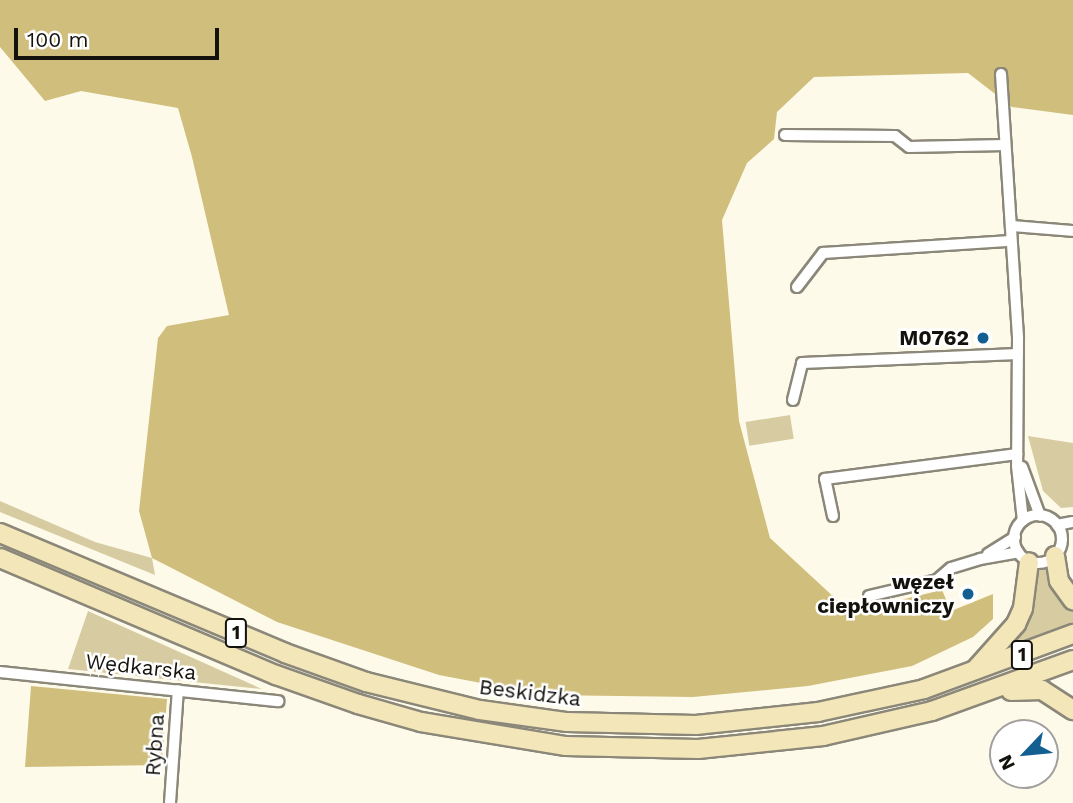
<!DOCTYPE html>
<html>
<head>
<meta charset="utf-8">
<style>
	body { margin:0 }
	#map { position:relative; width:1073px; height:803px; overflow:hidden; background:#fefaea; font-family:"Work Sans",sans-serif }
	div>[style] { position:absolute }
	.green>* { inset:0; background:#d7cca1; transform-origin:0 0 }
	.forest>* { inset:0; background:#d0be7c }
	.roads { filter:drop-shadow(2px 0 #8b8779) drop-shadow(-2px 0 #8b8779) drop-shadow(0 2px #8b8779) drop-shadow(0 -2px #8b8779) }
	.minor>* { height:10px; margin:-5px; padding:0 5px; transform-origin:5px; border-radius:5px; background:#fff }
	.minor>.ring { margin:-5px; padding:0; box-sizing:content-box; background:none; border:10px solid #fff; border-radius:50% }
	.primary>* { height:18px; margin:-9px; padding:0 9px; transform-origin:9px; border-radius:9px; background:#f3e6b8 }
	.dots>* { width:19px; height:19px; translate:-50% -50%; box-sizing:border-box; border:4px solid #fff; border-radius:50% }
	span { translate:-50% -50%; white-space:nowrap; text-align:center; line-height:1.15; -webkit-text-stroke:5px #fff; paint-order:stroke }
	.shield-label span { padding:2px 5px; background:#fff; border:2px solid; border-radius:5px; -webkit-text-stroke-width:0 }
	.shield-label { font-size:19px; color:#14120d; font-weight:700 }
	.poi-label { font-size:21px; color:#14120d; font-weight:700 }
	.right { translate:-100% -50%; text-align:right }
	.street-label { font-size:21px; color:#14120d }
	.north { position:absolute; left:989px; top:719px; width:70px; height:70px; box-sizing:border-box; background:#fff; border:2px solid #a1a09e; border-radius:50%; rotate:244deg; font-size:19px; font-weight:700; line-height:28px; text-align:center; color:#14120d }
	.north::after { content:''; display:block; margin:auto; width:24px; height:32px; background:#135f92; clip-path:polygon(50% 0,100% 100%,50% 72%,0 100%) }
	.scale { position:absolute; left:14px; top:28px; width:205px; height:32px; box-sizing:border-box; border:4px solid #14120d; border-top:0; padding-left:9px; font-size:21px; line-height:24px; white-space:nowrap; color:#14120d; -webkit-text-stroke:5px #fff; paint-order:stroke }
</style>
</head>
<body>
<div id="map">
	<div class="green">
		<div style="left:790px;top:415px;width:24px;height:45px;rotate:81deg"></div>
		<div style="clip-path:polygon(1028px 436px,1073px 443px,1073px 507px,1061px 508px,1043px 491px)"></div>
		<div style="clip-path:polygon(0 501px,95px 542px,152px 558px,155px 575px,0 512px)"></div>
		<div style="clip-path:polygon(1049px 568px,1073px 607px,1073px 624px,1008px 651px,1006px 647px,1034px 569px)"></div>
		<div style="clip-path:polygon(88px 611px,262px 689px,68px 669px)"></div>
	</div>
	<div class="forest">
		<div style="clip-path:polygon(0 0,1073px 0,1073px 115px,1012px 107px,968px 73px,814px 77px,777px 112px,774px 139px,747px 163px,722px 220px,739px 421px,770px 538px,850px 612px,942px 590px,951px 611px,993px 594px,993px 619px,973px 637px,912px 666px,808px 686px,693px 697px,545px 695px,439px 675px,277px 622px,152px 558px,139px 511px,158px 338px,167px 326px,229px 315px,192px 157px,178px 108px,81px 91px,45px 101px,0 47px)"></div>
		<div style="clip-path:polygon(31px 686px,167px 699px,162px 765px,25px 767px)"></div>
	</div>
	<div class="roads">
		<div class="minor">
			<div style="left:1001px;top:74px;width:265px;rotate:86.3deg"></div>
			<div style="left:1018px;top:338px;width:128px;rotate:90.4deg"></div>
			<div style="left:1017px;top:466px;width:55px;rotate:83.8deg"></div>
			<div style="left:785px;top:135px;width:110px;rotate:0.5deg"></div>
			<div style="left:895px;top:136px;width:18px;rotate:38deg"></div>
			<div style="left:909px;top:147px;width:96px;rotate:-1.2deg"></div>
			<div style="left:1011px;top:226px;width:62px;rotate:4.6deg"></div>
			<div style="left:797px;top:287px;width:43px;rotate:-52.6deg"></div>
			<div style="left:823px;top:253px;width:188px;rotate:-3.7deg"></div>
			<div style="left:793px;top:400px;width:38px;rotate:-76deg"></div>
			<div style="left:802px;top:363px;width:216px;rotate:-2.4deg"></div>
			<div style="left:1022px;top:467px;width:52px;rotate:69.8deg"></div>
			<div class="ring" style="left:1014px;top:515px;width:38px;height:38px"></div>
			<div style="left:833px;top:516px;width:38px;rotate:-102deg"></div>
			<div style="left:825px;top:479px;width:194px;rotate:-7.4deg"></div>
			<div style="left:1057px;top:525px;width:16px;rotate:-11deg"></div>
			<div style="left:988px;top:554px;width:32px;rotate:-32deg"></div>
			<div style="left:869px;top:596px;width:70px;rotate:-13.2deg"></div>
			<div style="left:937px;top:580px;width:18px;rotate:-41deg"></div>
			<div style="left:951px;top:568px;width:30px;rotate:-17deg"></div>
			<div style="left:980px;top:559px;width:39px;rotate:-10deg"></div>
			<div style="left:0;top:672px;width:280px;rotate:6deg"></div>
			<div style="left:170px;top:803px;width:113px;rotate:-86deg"></div>
		</div>
		<div class="primary">
			<div style="left:0;top:533px;width:309px;rotate:22.8deg"></div>
			<div style="left:285px;top:653px;width:86px;rotate:19.7deg"></div>
			<div style="left:366px;top:682px;width:117px;rotate:13.8deg"></div>
			<div style="left:480px;top:710px;width:88px;rotate:7.9deg"></div>
			<div style="left:567px;top:722px;width:129px;rotate:1.3deg"></div>
			<div style="left:696px;top:725px;width:123px;rotate:-6.1deg"></div>
			<div style="left:818px;top:712px;width:108px;rotate:-12.2deg"></div>
			<div style="left:924px;top:689px;width:159px;rotate:-20.3deg"></div>
			<div style="left:1055px;top:556px;width:25px;rotate:81deg"></div>
			<div style="left:1059px;top:581px;width:24px;rotate:54deg"></div>
			<div style="left:0;top:558px;width:300px;rotate:23deg"></div>
			<div style="left:276px;top:675px;width:87px;rotate:19.5deg"></div>
			<div style="left:358px;top:704px;width:66px;rotate:15.9deg"></div>
			<div style="left:421px;top:722px;width:147px;rotate:9.4deg"></div>
			<div style="left:566px;top:746px;width:132px;rotate:1.3deg"></div>
			<div style="left:698px;top:749px;width:126px;rotate:-5.9deg"></div>
			<div style="left:823px;top:736px;width:112px;rotate:-12.9deg"></div>
			<div style="left:932px;top:711px;width:150px;rotate:-19.9deg"></div>
			<div style="left:975px;top:670px;width:62px;rotate:-48.3deg"></div>
			<div style="left:1016px;top:624px;width:17px;rotate:-66deg"></div>
			<div style="left:1023px;top:608px;width:46px;rotate:-82.6deg"></div>
			<div style="left:1011px;top:691px;width:31px;rotate:-2deg"></div>
			<div style="left:1042px;top:690px;width:37px;rotate:33deg"></div>
		</div>
	</div>
	<div class="dots">
		<div style="left:983px;top:338px;background:#135f92"></div>
		<div style="left:968px;top:594px;background:#135f92"></div>
	</div>
	<div class="shield-label">
		<span style="left:236px;top:633px">1</span>
		<span style="left:1022px;top:655px">1</span>
	</div>
	<div class="poi-label">
		<span class="right" style="left:969px;top:338px">M0762</span>
		<span class="right" style="left:954px;top:594px">węzeł<br>ciepłowniczy</span>
	</div>
	<div class="street-label">
		<span style="left:141px;top:667px;rotate:6deg">Wędkarska</span>
		<span style="left:530px;top:693px;rotate:7deg">Beskidzka</span>
		<span style="left:155px;top:745px;rotate:-86deg">Rybna</span>
	</div>
	<div class="north">N</div>
	<div class="scale">100 m</div>
</div>
</body>
</html>
